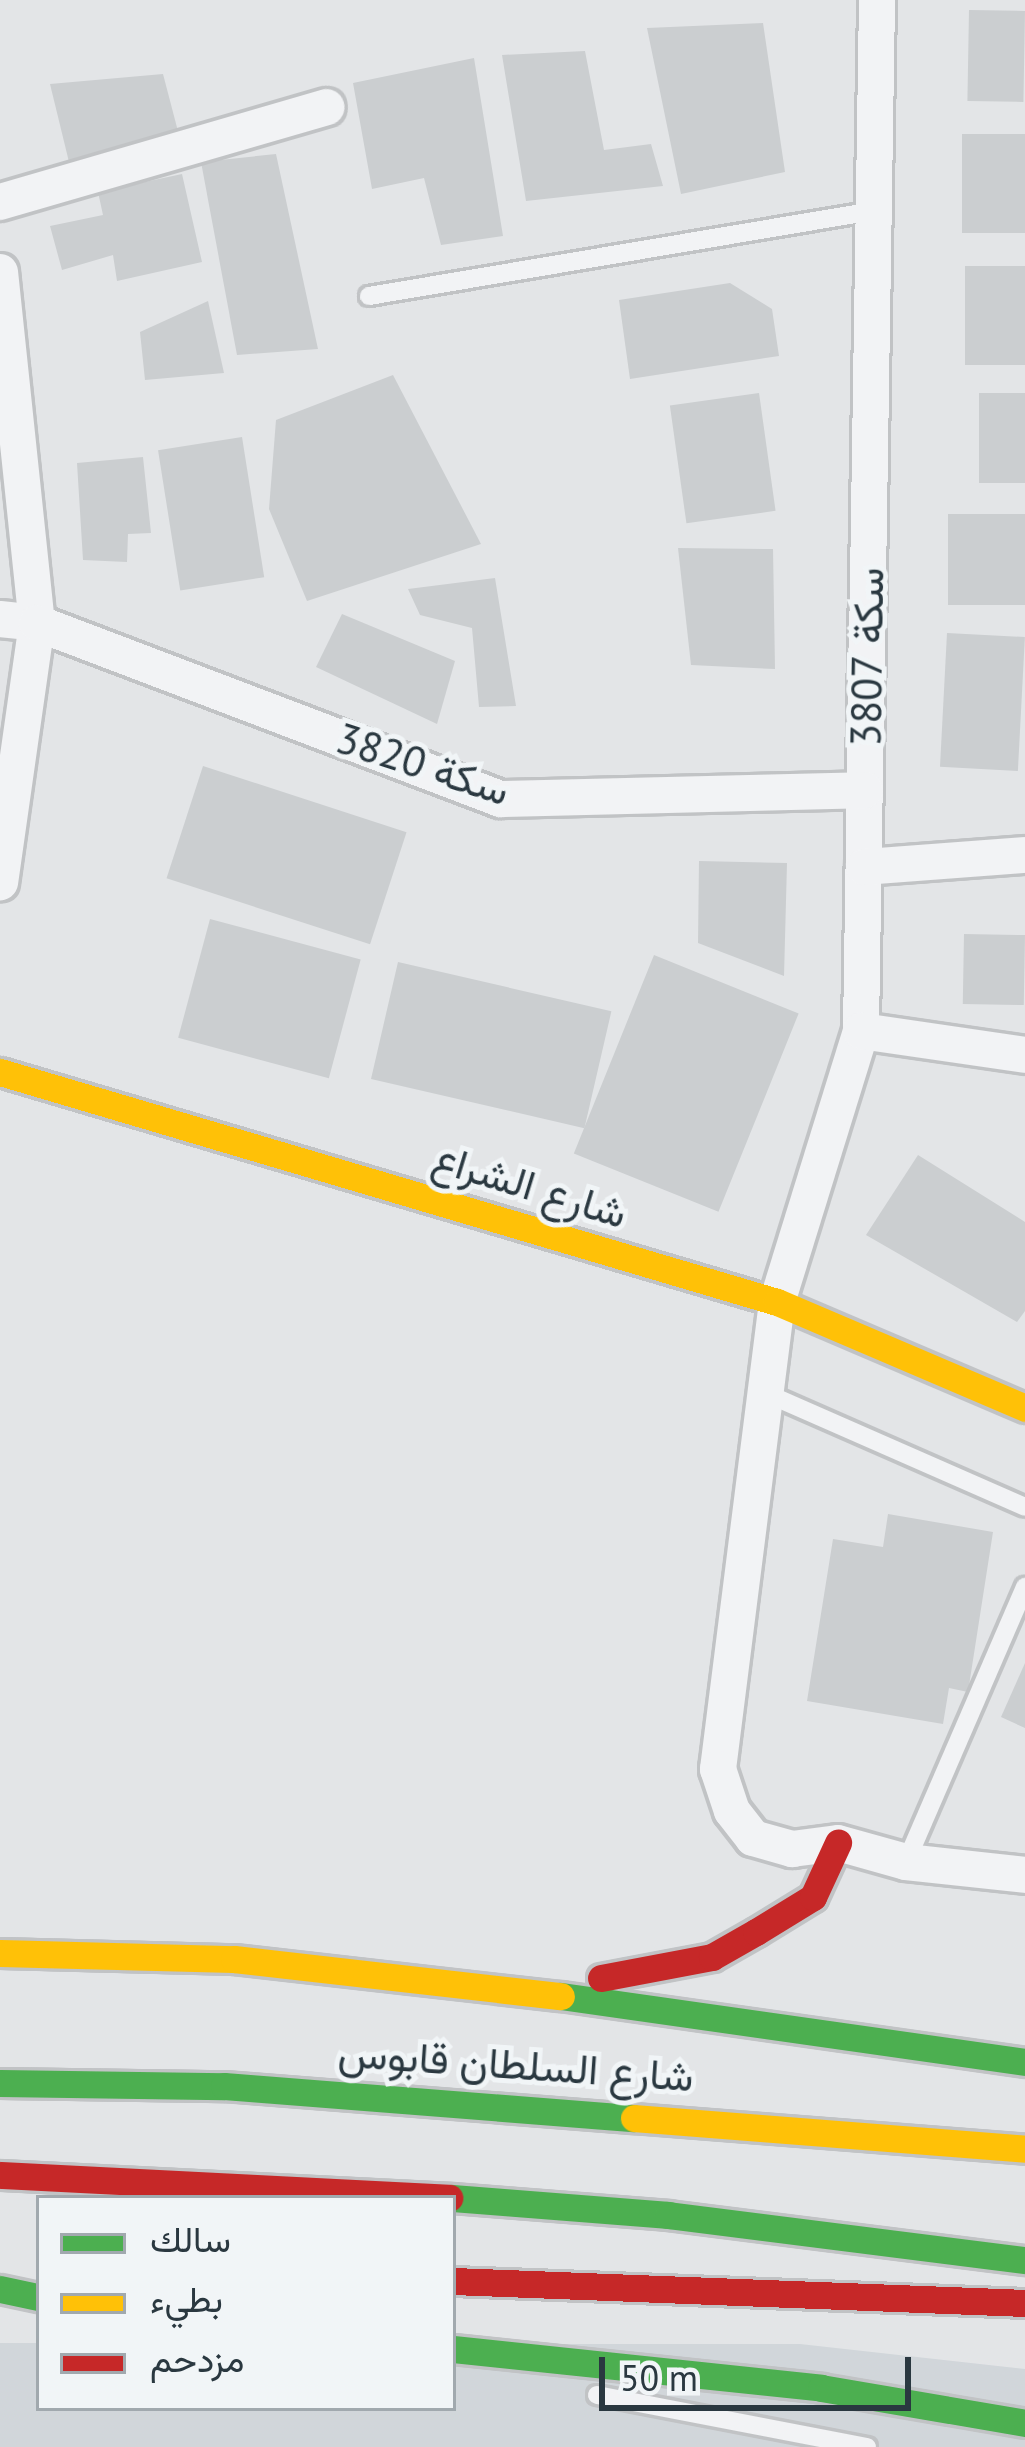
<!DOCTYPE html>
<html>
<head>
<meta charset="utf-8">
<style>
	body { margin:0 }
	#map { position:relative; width:1025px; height:2447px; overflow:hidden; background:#e3e5e7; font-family:"PT Sans",Vazirmatn,sans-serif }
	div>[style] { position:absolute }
	.built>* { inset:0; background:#d1d6da }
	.building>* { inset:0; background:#cbced0; transform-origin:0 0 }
	.roads { filter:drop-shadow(3px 0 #c1c3c5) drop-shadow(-3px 0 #c1c3c5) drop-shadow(0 3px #c1c3c5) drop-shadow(0 -3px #c1c3c5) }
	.lane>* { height:18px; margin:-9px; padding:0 9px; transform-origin:9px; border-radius:9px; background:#f2f3f5 }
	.street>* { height:36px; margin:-18px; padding:0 18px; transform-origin:18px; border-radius:18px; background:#f2f3f5 }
	.fast>* { height:27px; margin:-13.5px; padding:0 13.5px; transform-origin:13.5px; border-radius:13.5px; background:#4caf50 }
	.slow>* { height:27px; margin:-13.5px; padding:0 13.5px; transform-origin:13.5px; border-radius:13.5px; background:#ffc107 }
	.jam>* { height:27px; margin:-13.5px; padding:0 13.5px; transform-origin:13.5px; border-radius:13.5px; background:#c62828 }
	span { translate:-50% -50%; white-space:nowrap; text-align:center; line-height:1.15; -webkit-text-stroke:10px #f1f5f7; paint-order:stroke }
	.street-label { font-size:42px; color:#2a3840 }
	.legend { position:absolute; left:36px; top:2195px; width:420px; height:216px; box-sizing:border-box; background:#f1f5f7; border:3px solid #a1a9ae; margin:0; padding:15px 21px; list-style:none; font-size:36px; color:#2a3840 }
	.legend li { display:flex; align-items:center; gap:24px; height:60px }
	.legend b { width:60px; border:3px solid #a1a9ae }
	.scale { position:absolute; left:599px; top:2357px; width:312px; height:54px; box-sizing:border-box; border:6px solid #2a3840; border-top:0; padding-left:15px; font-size:36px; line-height:42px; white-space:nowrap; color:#2a3840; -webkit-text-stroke:9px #f1f5f7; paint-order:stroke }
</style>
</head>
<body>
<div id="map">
	<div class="built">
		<div style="clip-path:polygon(0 2343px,39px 2343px,39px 2408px,453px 2408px,453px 2344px,800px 2344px,1025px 2369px,1025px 2447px,0 2447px)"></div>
	</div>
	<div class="building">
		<div style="left:969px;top:10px;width:56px;height:91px;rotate:1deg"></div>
		<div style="clip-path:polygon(763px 23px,785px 172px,681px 194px,647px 28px)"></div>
		<div style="clip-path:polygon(585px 51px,604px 150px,651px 144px,663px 186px,526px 201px,502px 55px)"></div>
		<div style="clip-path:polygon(474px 58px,503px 236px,441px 245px,424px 178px,372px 189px,353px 83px)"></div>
		<div style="clip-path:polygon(163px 74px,180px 139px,69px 162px,50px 84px)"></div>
		<div style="left:1025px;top:134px;width:99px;height:63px;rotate:90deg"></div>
		<div style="clip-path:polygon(276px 154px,318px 349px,237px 355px,201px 162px)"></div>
		<div style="clip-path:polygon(182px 174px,202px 262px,117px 281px,113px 255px,62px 270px,50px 226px,103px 215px,98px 192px)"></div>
		<div style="left:1025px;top:266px;width:99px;height:60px;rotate:90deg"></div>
		<div style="clip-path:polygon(730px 283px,772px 309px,779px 356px,630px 379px,619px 300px)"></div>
		<div style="clip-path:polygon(208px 301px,224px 373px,145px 380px,140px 332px)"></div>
		<div style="clip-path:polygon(393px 375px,481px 544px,307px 601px,269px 509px,276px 420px)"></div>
		<div style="left:759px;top:393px;width:119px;height:90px;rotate:82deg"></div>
		<div style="left:1025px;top:393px;width:90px;height:46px;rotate:90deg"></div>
		<div style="left:242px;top:437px;width:142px;height:85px;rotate:81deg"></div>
		<div style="clip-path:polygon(143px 457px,151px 533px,128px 534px,127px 562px,83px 560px,77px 463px)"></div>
		<div style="left:1025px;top:514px;width:91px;height:77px;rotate:90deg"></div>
		<div style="clip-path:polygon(678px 548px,773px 549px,775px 669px,691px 665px)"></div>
		<div style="clip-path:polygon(495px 578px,516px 706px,479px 707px,472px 628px,420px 615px,408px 589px)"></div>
		<div style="clip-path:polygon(342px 614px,455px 661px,437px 724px,316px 667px)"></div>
		<div style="left:947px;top:633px;width:78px;height:134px;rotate:3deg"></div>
		<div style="left:203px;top:766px;width:214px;height:118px;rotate:18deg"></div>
		<div style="clip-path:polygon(699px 861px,787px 863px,784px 976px,698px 943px)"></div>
		<div style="left:210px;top:919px;width:156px;height:123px;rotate:15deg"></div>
		<div style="left:964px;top:934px;width:61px;height:70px;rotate:1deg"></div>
		<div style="left:654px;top:955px;width:156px;height:214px;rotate:22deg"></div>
		<div style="left:398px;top:962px;width:219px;height:120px;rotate:13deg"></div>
		<div style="clip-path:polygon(918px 1155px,1025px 1222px,1025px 1311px,1017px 1322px,866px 1235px)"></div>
		<div style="clip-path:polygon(888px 1514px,993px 1532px,968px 1692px,949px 1688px,943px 1724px,807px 1701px,833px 1539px,883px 1547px)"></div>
		<div style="clip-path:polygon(1025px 1663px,1025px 1728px,1001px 1717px)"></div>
	</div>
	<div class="roads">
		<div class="lane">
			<div style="left:369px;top:296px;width:511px;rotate:-9.57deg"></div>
			<div style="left:761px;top:1391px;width:288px;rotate:23.7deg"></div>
			<div style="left:906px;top:1862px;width:300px;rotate:-66.6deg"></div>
			<div style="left:597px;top:2395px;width:275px;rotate:10.9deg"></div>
		</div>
		<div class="street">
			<div style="left:877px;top:0;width:1031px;rotate:90.89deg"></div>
			<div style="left:861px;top:1031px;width:284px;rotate:107.2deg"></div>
			<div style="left:777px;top:1302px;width:471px;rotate:97.2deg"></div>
			<div style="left:718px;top:1769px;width:44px;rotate:71.6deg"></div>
			<div style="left:732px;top:1811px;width:34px;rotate:52deg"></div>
			<div style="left:753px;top:1838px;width:41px;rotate:15.8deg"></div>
			<div style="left:792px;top:1849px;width:46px;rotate:-7.4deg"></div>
			<div style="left:838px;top:1843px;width:71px;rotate:15.6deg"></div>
			<div style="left:906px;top:1862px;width:120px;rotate:6.2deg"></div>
			<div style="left:0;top:202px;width:340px;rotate:-16.2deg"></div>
			<div style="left:0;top:272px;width:353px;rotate:84deg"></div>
			<div style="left:37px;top:623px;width:262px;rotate:98.1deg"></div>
			<div style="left:0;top:619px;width:37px;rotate:6deg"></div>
			<div style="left:37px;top:623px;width:496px;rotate:20.8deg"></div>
			<div style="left:501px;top:799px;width:364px;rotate:-1.4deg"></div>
			<div style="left:864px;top:867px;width:161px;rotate:-4.3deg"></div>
			<div style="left:861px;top:1031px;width:166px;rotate:8.3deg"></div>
		</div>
		<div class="fast">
			<div style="left:561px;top:1996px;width:469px;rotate:8.1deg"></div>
			<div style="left:0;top:2083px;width:224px;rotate:0.8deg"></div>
			<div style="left:224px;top:2086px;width:411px;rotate:4.5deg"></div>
			<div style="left:453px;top:2198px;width:216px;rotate:4.5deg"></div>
			<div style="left:668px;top:2215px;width:360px;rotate:7.2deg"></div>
			<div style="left:0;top:2289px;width:40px;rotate:12deg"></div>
			<div style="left:453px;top:2349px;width:370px;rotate:6deg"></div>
			<div style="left:821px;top:2388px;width:207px;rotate:9.7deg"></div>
		</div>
		<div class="slow">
			<div style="left:0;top:1072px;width:810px;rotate:16.49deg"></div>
			<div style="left:777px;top:1302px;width:270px;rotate:23.1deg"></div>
			<div style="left:0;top:1953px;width:234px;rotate:1.5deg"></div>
			<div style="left:234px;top:1959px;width:329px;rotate:6.5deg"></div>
			<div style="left:634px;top:2118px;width:392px;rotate:4.5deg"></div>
		</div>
		<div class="jam">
			<div style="left:601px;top:1978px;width:113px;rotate:-10.7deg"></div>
			<div style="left:712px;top:1957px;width:51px;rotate:-29.6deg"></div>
			<div style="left:756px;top:1932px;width:67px;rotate:-31.6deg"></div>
			<div style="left:813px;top:1897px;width:60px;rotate:-65.2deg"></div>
			<div style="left:0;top:2175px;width:450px;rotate:2.9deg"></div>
			<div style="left:453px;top:2281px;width:572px;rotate:2.2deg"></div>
		</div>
	</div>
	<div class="street-label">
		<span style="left:867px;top:657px;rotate:-89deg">سكة 3807</span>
		<span style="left:423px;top:764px;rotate:18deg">سكة 3820</span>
		<span style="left:530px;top:1185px;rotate:17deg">شارع الشراع</span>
		<span style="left:516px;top:2064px;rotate:4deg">شارع السلطان قابوس</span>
	</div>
	<ul class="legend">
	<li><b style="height:15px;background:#4caf50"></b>سالك</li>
	<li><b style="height:15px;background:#ffc107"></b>بطيء</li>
	<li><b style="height:15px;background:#c62828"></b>مزدحم</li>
	</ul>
	<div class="scale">50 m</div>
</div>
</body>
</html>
